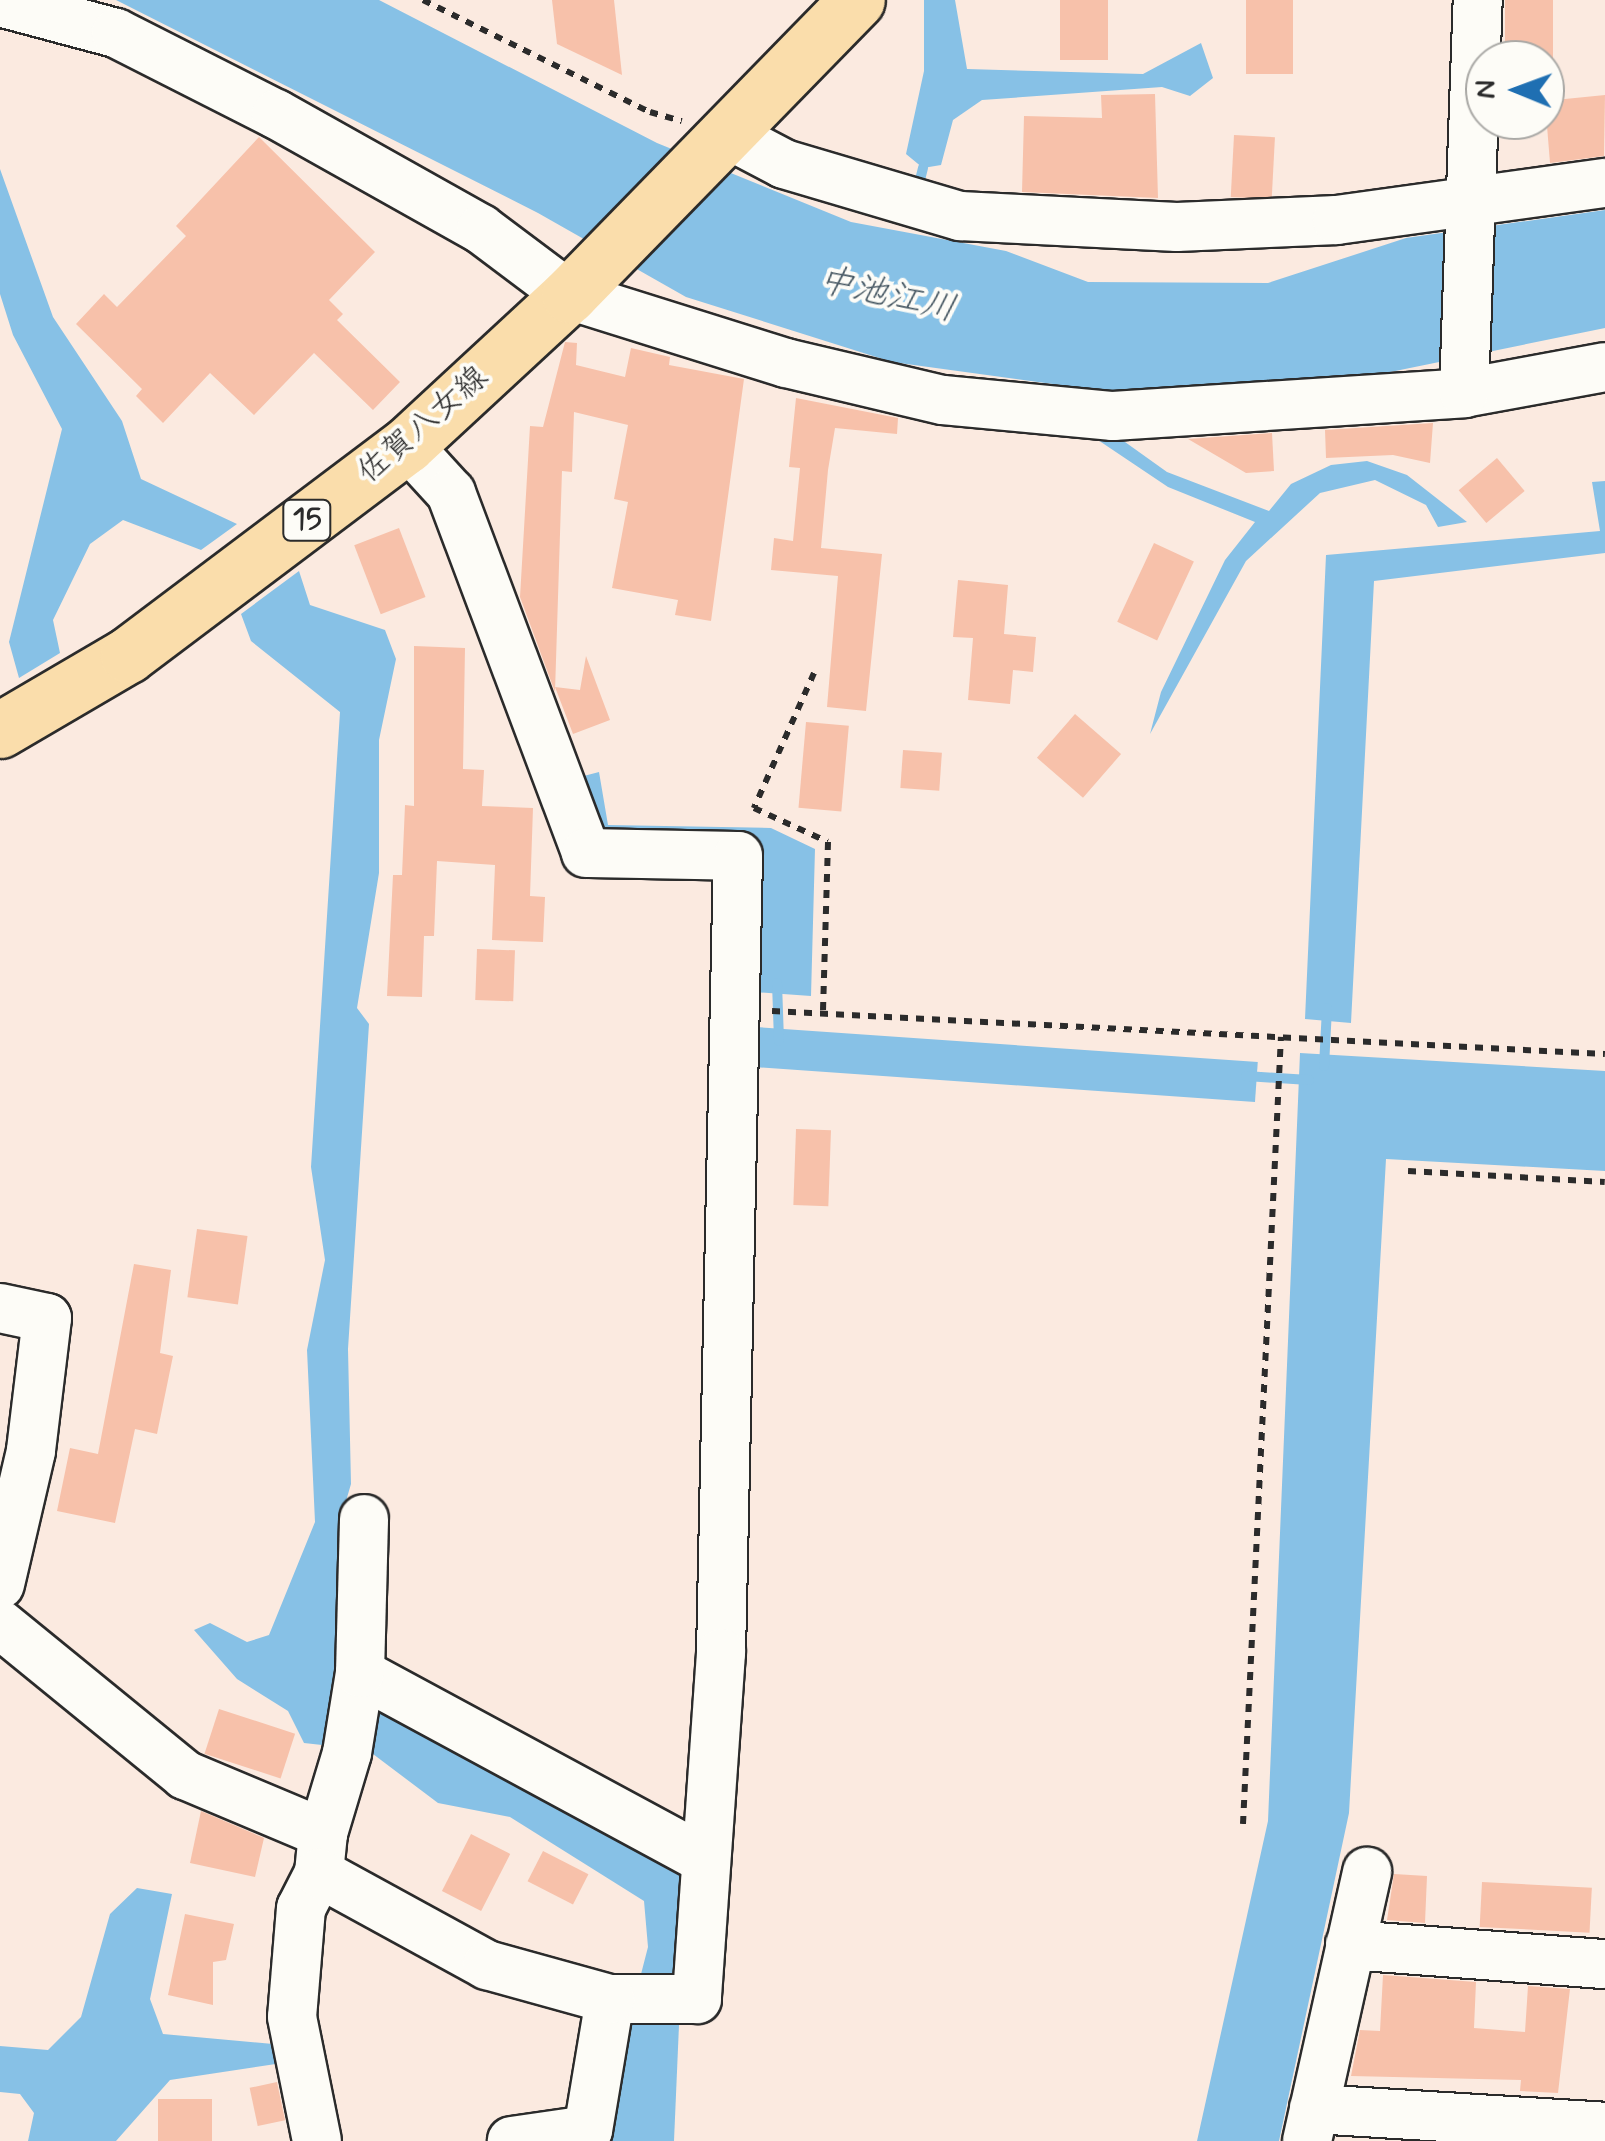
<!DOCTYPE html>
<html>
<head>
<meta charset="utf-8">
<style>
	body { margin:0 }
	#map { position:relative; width:1605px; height:2141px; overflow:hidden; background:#fbeae0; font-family:Mynerve,"Klee One",sans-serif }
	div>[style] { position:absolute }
	.water>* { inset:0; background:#87c1e6; transform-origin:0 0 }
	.stream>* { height:10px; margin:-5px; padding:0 5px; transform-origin:5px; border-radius:5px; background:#87c1e6 }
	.building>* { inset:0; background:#f7c1aa; transform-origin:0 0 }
	.path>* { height:6px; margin-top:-3px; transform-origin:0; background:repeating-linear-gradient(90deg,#2b2b2b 0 8px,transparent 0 16px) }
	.roads { filter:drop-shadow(2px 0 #2b2b2b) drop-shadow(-2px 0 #2b2b2b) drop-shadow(0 2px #2b2b2b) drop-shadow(0 -2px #2b2b2b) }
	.minor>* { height:48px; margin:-24px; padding:0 24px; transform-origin:24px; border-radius:24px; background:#fdfcf7 }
	.major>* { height:55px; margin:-27.5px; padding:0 27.5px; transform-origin:27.5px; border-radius:27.5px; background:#faddab }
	span { translate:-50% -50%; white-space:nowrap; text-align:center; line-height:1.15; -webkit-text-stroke:8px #fdfcf7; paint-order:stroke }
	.shield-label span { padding:2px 8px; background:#fdfcf7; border:2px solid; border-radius:8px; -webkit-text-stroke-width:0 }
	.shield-label { font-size:30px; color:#2b2b2b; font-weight:700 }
	.street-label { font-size:32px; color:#2b2b2b }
	.water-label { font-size:35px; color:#475863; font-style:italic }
	.north { position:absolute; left:1465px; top:40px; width:100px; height:100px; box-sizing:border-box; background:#fdfcf7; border:2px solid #a9a8a5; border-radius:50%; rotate:271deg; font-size:28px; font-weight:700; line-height:40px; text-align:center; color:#2b2b2b }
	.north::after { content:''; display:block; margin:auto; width:35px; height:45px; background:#1f6fb2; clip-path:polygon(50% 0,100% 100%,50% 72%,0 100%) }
</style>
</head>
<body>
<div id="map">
	<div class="water">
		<div style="clip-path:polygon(116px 0,379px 0,657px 143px,851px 222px,1006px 251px,1088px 282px,1268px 283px,1406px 238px,1605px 210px,1605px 328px,1361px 378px,1119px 393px,892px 362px,686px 297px,538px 213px)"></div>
		<div style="clip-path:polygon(924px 0,955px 0,967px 69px,1143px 74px,1201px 43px,1213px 78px,1190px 96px,1162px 87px,982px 100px,953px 120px,941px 165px,923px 168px,906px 154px,924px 71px)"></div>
		<div style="clip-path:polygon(0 169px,53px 317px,122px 421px,141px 479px,237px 524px,201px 550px,123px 520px,90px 544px,53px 620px,60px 653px,19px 678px,9px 642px,62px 429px,13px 335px,0 294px)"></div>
		<div style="clip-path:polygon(1104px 427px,1167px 472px,1269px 511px,1291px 484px,1331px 465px,1367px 461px,1407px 475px,1467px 522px,1438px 527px,1426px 505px,1375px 480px,1320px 493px,1246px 561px,1150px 734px,1161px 692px,1225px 560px,1255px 522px,1168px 487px,1095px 438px)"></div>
		<div style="clip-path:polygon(1605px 481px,1605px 553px,1374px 581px,1351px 1023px,1305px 1019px,1326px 555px,1600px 531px,1592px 482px)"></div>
		<div style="clip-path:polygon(299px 571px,310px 605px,385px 630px,396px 659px,379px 740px,379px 873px,357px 1008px,369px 1024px,348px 1349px,351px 1484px,341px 1518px,341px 1707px,322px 1745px,304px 1743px,288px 1711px,237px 1679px,194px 1630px,210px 1623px,247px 1642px,269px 1635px,315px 1522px,307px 1350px,325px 1260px,311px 1167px,340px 712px,251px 641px,241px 614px)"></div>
		<div style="clip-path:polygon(599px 772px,608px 825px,771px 828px,815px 849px,811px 996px,753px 992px,755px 842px,591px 835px,580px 777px)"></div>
		<div style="left:756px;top:1027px;width:503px;height:40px;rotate:4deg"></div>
		<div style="clip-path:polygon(1300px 1053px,1605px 1071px,1605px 1171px,1386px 1159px,1349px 1813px,1279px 2141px,1197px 2141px,1268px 1821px)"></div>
		<div style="clip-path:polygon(380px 1702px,686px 1873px,683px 1967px,664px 1986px,640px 1978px,648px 1947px,644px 1901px,510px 1817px,438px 1803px,369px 1751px)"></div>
		<div style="clip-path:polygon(137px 1888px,172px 1894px,150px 1999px,163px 2034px,284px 2045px,289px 2062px,170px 2080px,116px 2141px,28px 2141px,34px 2113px,20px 2094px,0 2092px,0 2046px,48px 2050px,81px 2017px,110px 1914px)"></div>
		<div style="clip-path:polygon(662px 2013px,679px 2025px,674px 2141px,603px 2141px,632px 2016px)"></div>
	</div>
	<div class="stream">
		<div style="left:918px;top:188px;width:21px;rotate:-76deg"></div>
		<div style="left:777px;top:983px;width:58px;rotate:88deg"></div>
		<div style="left:1324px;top:1066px;width:58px;rotate:-87deg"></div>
		<div style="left:1246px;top:1076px;width:63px;rotate:3.6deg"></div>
	</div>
	<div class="building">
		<div style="clip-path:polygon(552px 0,614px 0,622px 75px,557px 44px)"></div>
		<div style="left:1060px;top:0;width:48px;height:60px"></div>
		<div style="left:1246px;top:0;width:47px;height:74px"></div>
		<div style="left:1505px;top:0;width:48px;height:60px"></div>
		<div style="clip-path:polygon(1155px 94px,1158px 198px,1022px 192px,1024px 116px,1102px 118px,1101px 95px)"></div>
		<div style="clip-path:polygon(1605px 95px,1604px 156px,1550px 163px,1545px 101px)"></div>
		<div style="left:1234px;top:135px;width:41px;height:62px;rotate:3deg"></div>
		<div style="clip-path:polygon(259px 137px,375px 252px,329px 300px,343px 314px,337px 320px,400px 382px,373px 410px,314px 353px,254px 415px,210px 373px,163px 423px,136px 396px,142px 389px,76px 324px,104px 294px,117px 307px,186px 236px,176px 226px)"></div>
		<div style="clip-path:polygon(565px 342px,577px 343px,576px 365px,625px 377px,631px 348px,670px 357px,669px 365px,744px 379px,711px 621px,675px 615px,678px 600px,612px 588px,628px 502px,614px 499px,628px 425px,574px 412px,572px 472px,562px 471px,555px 692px,520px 597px,530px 426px,543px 427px)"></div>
		<div style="clip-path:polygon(796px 398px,898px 418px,897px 434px,835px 428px,828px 470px,821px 548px,882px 554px,866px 711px,827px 707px,838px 576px,771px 570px,774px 538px,793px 541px,800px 468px,789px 467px)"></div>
		<div style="clip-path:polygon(1433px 423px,1430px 463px,1393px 455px,1326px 458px,1325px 430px)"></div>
		<div style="clip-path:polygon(1272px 433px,1274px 471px,1246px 473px,1188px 439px)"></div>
		<div style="left:1497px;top:458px;width:43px;height:50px;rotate:50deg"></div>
		<div style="left:399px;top:528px;width:74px;height:48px;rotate:69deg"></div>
		<div style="left:1154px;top:543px;width:44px;height:87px;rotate:25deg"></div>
		<div style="clip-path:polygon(958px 580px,1008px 585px,1004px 634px,1036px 637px,1033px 672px,1013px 670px,1010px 704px,968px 700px,973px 638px,953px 637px)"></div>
		<div style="clip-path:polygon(414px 646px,465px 648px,463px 769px,484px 770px,482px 806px,533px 808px,530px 896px,545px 897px,543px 942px,492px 940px,495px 865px,437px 861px,434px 936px,424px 936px,422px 997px,387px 996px,393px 875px,402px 875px,405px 805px,414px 806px)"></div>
		<div style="clip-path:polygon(586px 656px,610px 720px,573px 734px,555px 687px,580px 690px)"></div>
		<div style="left:1075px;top:714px;width:61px;height:58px;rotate:41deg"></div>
		<div style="left:806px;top:722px;width:43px;height:86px;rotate:5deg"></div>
		<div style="left:903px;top:750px;width:39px;height:38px;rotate:4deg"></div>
		<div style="left:477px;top:949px;width:38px;height:51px;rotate:2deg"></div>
		<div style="left:796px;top:1129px;width:35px;height:76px;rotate:2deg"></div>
		<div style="left:197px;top:1229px;width:51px;height:69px;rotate:8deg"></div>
		<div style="clip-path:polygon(134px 1264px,171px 1270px,160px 1353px,173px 1356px,157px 1434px,135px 1429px,115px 1523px,57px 1511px,70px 1448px,98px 1454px)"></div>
		<div style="left:219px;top:1709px;width:80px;height:47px;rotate:18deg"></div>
		<div style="clip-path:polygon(201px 1811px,264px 1838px,255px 1877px,190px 1863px)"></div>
		<div style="left:471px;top:1834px;width:44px;height:64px;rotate:27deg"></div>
		<div style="left:543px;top:1851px;width:51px;height:34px;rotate:27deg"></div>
		<div style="clip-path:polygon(1394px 1874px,1427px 1876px,1425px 1923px,1387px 1920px)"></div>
		<div style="left:1482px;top:1882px;width:110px;height:45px;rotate:3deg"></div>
		<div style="clip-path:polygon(185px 1914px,234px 1924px,226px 1960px,213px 1962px,213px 2005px,168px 1995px)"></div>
		<div style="clip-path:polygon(1383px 1975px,1476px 1982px,1474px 2028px,1525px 2032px,1528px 1986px,1570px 1989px,1558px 2093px,1520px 2091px,1521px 2080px,1351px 2076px,1360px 2030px,1380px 2031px)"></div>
		<div style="left:277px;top:2082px;width:39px;height:28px;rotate:78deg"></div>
		<div style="left:158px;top:2099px;width:54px;height:42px"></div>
	</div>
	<div class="path">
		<div style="left:423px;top:0;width:253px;rotate:26.3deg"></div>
		<div style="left:650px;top:112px;width:33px;rotate:16deg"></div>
		<div style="left:814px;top:673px;width:148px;rotate:114deg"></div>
		<div style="left:754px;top:808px;width:81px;rotate:24.7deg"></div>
		<div style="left:828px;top:842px;width:172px;rotate:91.7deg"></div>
		<div style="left:772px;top:1011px;width:834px;rotate:2.96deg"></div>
		<div style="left:1408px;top:1171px;width:197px;rotate:3.2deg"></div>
		<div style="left:1243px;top:1824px;width:788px;rotate:-87.24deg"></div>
	</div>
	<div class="roads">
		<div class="minor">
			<div style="left:0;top:2px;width:120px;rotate:15deg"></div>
			<div style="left:116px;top:33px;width:179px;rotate:26.9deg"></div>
			<div style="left:276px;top:114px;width:235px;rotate:29.3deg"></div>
			<div style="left:481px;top:229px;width:110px;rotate:36.9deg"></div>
			<div style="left:569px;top:295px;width:227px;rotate:17.4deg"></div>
			<div style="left:786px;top:363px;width:161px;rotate:13.3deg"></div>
			<div style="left:943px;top:400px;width:171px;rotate:5.4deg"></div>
			<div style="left:1113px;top:416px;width:352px;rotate:-3.7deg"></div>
			<div style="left:1464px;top:393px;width:143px;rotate:-10.4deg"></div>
			<div style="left:727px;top:134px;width:64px;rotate:27.8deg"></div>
			<div style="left:784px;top:164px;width:184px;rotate:16.5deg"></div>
			<div style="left:960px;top:216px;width:217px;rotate:2.9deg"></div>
			<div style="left:1177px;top:227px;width:160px;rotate:-2.5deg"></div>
			<div style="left:1337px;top:220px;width:271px;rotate:-7.9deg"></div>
			<div style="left:1464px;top:393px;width:393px;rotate:-88deg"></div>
			<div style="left:407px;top:445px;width:65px;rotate:47.5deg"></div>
			<div style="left:451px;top:493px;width:384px;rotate:69.4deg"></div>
			<div style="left:586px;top:853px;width:152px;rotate:1.1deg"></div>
			<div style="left:738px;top:856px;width:797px;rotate:91.22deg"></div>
			<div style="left:721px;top:1653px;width:347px;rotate:94deg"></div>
			<div style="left:697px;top:1999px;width:87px;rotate:180deg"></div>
			<div style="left:610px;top:1999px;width:133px;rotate:99.5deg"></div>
			<div style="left:588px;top:2130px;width:77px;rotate:171.8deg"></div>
			<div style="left:0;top:1308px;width:48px;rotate:12deg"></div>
			<div style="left:47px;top:1318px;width:134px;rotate:96.9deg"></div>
			<div style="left:31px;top:1451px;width:137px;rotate:103.1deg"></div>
			<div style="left:0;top:1624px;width:239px;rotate:39.2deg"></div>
			<div style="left:185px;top:1775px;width:150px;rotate:22.8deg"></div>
			<div style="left:323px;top:1833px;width:40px;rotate:95.7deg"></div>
			<div style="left:319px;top:1873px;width:39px;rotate:117deg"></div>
			<div style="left:301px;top:1908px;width:109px;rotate:94.7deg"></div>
			<div style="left:292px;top:2017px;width:126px;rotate:78.6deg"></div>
			<div style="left:360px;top:1673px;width:391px;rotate:28.4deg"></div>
			<div style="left:323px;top:1833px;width:84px;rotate:-73.3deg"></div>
			<div style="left:347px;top:1753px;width:81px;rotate:-80.8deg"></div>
			<div style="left:360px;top:1673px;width:154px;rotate:-88.5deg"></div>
			<div style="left:319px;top:1873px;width:192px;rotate:28.7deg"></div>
			<div style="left:487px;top:1965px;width:128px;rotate:15.5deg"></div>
			<div style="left:1350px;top:1945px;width:256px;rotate:4.3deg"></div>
			<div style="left:1314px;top:2109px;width:292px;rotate:3.5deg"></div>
			<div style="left:1307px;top:2141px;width:276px;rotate:-77.4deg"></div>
		</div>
		<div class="major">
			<div style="left:0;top:730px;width:148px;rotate:-30.4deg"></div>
			<div style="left:128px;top:655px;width:349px;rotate:-37deg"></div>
			<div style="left:407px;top:445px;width:221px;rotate:-42.8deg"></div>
			<div style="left:569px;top:295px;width:412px;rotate:-45.7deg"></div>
		</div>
	</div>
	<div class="shield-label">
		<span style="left:307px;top:520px">15</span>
	</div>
	<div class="street-label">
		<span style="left:423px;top:425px;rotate:-41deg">佐賀八女線</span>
	</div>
	<div class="water-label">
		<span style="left:887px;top:295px;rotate:13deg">中池江川</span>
	</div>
	<div class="north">N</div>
</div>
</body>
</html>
